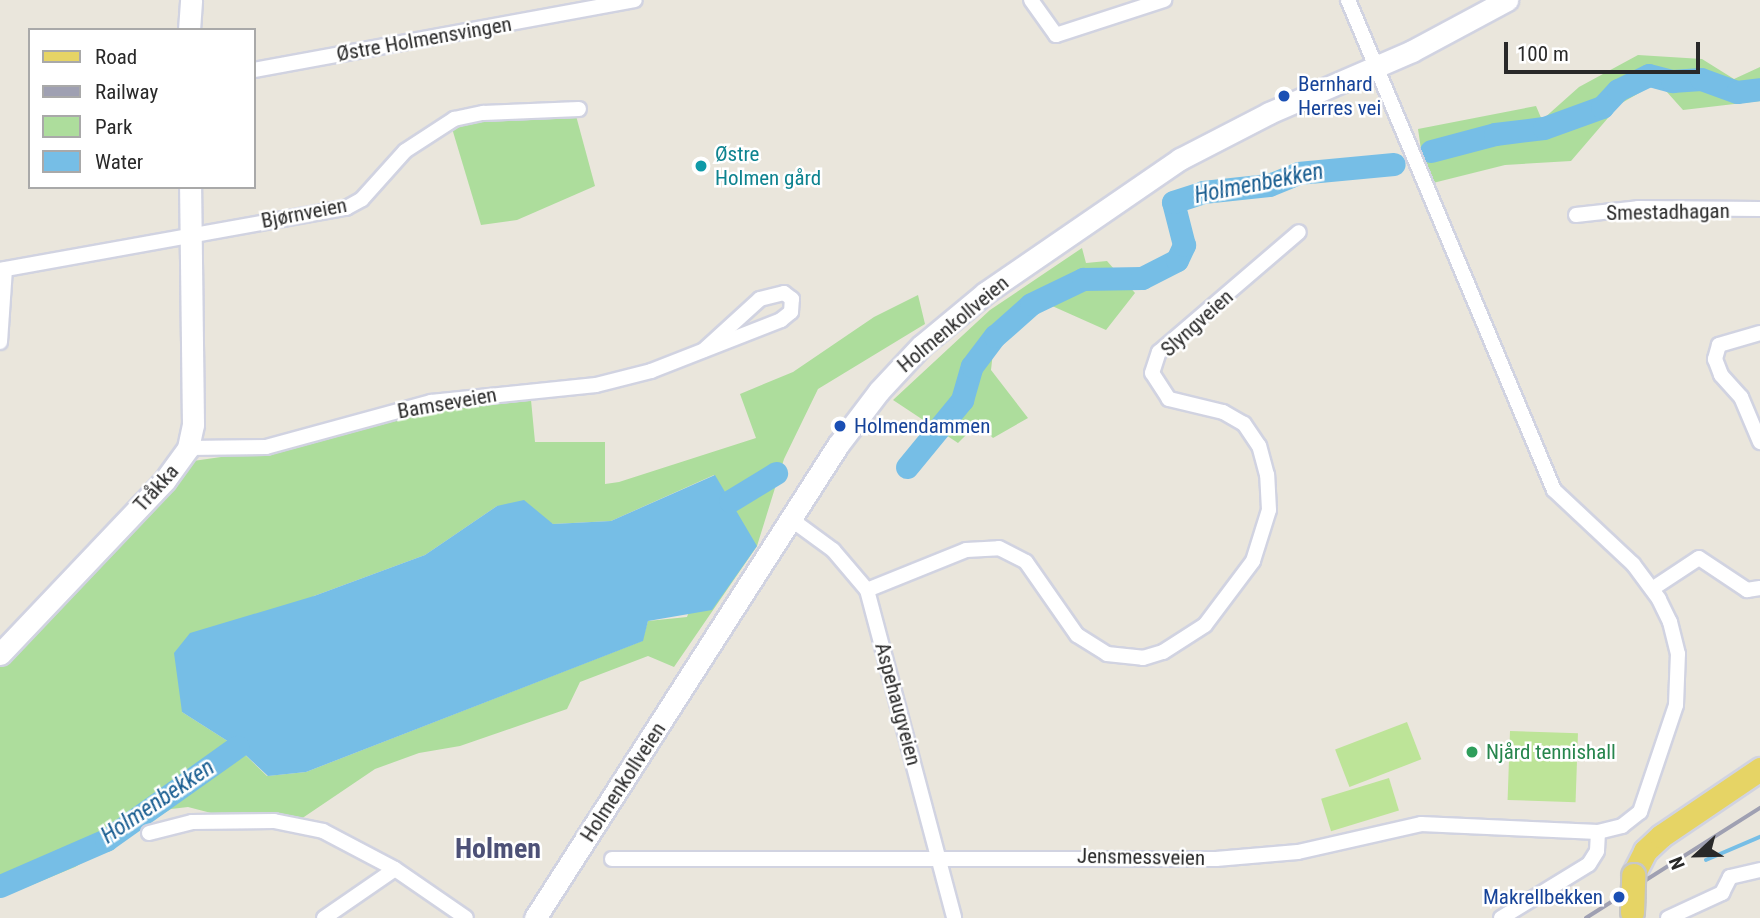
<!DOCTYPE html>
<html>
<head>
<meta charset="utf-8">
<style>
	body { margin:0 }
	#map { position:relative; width:1760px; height:918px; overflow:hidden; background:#eae6dc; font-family:"Roboto Condensed",sans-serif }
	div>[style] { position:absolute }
	.green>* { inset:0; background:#addd9c }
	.pitch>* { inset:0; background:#bde498; transform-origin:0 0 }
	.water>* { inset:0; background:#76bee6 }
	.stream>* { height:3.5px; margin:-1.75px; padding:0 1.75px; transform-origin:1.75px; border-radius:1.75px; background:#76bee6 }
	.river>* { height:23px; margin:-11.5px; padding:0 11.5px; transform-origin:11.5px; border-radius:11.5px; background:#76bee6 }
	.roads { filter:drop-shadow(2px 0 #d1d3e1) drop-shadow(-2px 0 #d1d3e1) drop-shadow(0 2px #d1d3e1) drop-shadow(0 -2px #d1d3e1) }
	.street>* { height:14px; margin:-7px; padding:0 7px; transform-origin:7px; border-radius:7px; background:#fff }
	.secondary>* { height:21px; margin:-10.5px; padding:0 10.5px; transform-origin:10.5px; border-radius:10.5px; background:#fff }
	.primary>* { height:23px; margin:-11.5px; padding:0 11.5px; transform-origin:11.5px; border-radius:11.5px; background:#e6d465 }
	.rail>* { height:3.5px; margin:-1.75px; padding:0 1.75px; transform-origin:1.75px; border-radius:1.75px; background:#9fa0b2 }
	.bridges { filter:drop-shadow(2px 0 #c7c7c7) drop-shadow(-2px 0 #c7c7c7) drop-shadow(0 2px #c7c7c7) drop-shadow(0 -2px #c7c7c7) }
	.primary-bridge>* { height:23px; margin:-11.5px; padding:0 11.5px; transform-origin:11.5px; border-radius:11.5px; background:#e6d465 }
	.dots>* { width:19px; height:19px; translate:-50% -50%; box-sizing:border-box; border:4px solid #fff; border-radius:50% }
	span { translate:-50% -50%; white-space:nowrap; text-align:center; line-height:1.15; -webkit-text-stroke:5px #fff; paint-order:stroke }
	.street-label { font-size:21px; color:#292929 }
	.transit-label { font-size:21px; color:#164399 }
	.left { translate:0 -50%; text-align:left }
	.right { translate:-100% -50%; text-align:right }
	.culture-label { font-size:21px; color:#0d838f }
	.leisure-label { font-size:21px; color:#27864d }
	.water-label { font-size:23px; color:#175c90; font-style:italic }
	.district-label { font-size:28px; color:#4d5177; font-weight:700 }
	.legend { position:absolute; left:28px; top:28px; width:228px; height:161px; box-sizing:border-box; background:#fff; border:2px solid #a9a9a9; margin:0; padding:9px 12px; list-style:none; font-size:21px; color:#292929 }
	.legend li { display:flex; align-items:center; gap:14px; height:35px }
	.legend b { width:35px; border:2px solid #a9a9a9 }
	.north { position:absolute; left:1662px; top:820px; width:70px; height:70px; -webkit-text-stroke:5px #fff; paint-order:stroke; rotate:248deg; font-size:19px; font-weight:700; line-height:28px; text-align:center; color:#292929 }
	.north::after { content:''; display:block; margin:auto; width:24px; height:32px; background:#292929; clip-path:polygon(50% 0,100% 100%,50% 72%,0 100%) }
	.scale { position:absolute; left:1504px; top:42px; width:196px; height:32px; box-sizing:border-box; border:4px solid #292929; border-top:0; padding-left:9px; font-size:21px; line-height:24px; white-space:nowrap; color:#292929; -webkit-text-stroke:5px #fff; paint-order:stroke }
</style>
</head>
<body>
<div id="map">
	<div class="green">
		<div style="clip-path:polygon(1638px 55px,1702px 59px,1734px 79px,1760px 67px,1760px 101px,1683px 110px,1658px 82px,1620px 104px,1571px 161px,1505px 165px,1433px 183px,1423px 163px,1418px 129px,1536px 106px,1542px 120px,1579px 87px)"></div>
		<div style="clip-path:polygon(575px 112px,595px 186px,517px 220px,481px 225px,451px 125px,476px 116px)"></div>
		<div style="clip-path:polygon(1082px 248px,1086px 263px,1107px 261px,1135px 293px,1106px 330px,1032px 297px,996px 325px,991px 370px,1028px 418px,993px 438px,978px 423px,958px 443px,893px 400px,990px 310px)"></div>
		<div style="clip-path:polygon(evenodd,918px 295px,925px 324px,818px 389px,784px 459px,757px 546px,674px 667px,648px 656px,580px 682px,567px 709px,460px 746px,419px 753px,375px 769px,301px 819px,215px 814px,188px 807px,171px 809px,75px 867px,0 898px,0 662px,193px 461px,292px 447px,424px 410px,531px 400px,535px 442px,605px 442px,605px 484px,619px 482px,756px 438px,740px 394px,793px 372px,874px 317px,918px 295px,714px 475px,730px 501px,687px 617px,648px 621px,642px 641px,306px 772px,267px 776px,237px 747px,182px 712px,314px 596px,425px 555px,497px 506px,553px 524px,611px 521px,714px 475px)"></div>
	</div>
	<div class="pitch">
		<div style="left:1407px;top:722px;width:40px;height:77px;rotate:69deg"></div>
		<div style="left:1510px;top:731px;width:68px;height:69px;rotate:2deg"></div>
		<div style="left:1389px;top:778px;width:34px;height:71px;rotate:73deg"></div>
	</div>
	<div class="water">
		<div style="clip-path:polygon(715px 475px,757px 546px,712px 610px,648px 621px,643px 641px,306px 772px,268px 776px,237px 747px,182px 712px,174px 653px,190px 633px,314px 596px,425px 555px,497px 506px,524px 500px,553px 524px,611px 521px)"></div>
	</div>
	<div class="stream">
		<div style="left:1706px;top:860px;width:59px;rotate:-23.1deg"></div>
	</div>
	<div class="river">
		<div style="left:1431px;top:151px;width:66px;rotate:-14.9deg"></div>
		<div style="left:1495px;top:134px;width:49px;rotate:-7deg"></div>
		<div style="left:1544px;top:128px;width:62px;rotate:-19.9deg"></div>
		<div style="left:1602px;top:107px;width:23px;rotate:-47deg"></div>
		<div style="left:1618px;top:90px;width:34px;rotate:-26deg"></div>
		<div style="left:1649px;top:75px;width:24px;rotate:15deg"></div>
		<div style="left:1672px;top:81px;width:29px;rotate:-4deg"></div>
		<div style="left:1701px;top:79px;width:38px;rotate:20deg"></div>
		<div style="left:1737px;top:92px;width:23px;rotate:-7deg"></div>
		<div style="left:907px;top:467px;width:87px;rotate:-50.6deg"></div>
		<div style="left:962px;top:400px;width:35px;rotate:-74deg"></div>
		<div style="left:972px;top:366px;width:38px;rotate:-53deg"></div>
		<div style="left:995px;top:336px;width:48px;rotate:-41.6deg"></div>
		<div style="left:1031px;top:304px;width:58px;rotate:-25.7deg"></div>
		<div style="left:1083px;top:279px;width:59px;rotate:-1deg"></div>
		<div style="left:1142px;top:278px;width:39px;rotate:-27deg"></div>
		<div style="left:1177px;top:260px;width:17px;rotate:-65deg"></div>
		<div style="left:1184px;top:245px;width:44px;rotate:-104.3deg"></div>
		<div style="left:1173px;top:202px;width:32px;rotate:-18deg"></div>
		<div style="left:1203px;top:192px;width:66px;rotate:-6.1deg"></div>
		<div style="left:1269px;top:185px;width:31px;rotate:-22deg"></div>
		<div style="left:1298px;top:173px;width:96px;rotate:-5.4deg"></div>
		<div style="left:730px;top:501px;width:54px;rotate:-31.3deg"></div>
		<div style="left:0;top:886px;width:116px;rotate:-23.5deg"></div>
		<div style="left:106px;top:840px;width:161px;rotate:-35.4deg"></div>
	</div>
	<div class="roads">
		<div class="street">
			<div style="left:1031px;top:0;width:43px;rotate:54.5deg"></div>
			<div style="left:1056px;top:35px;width:114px;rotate:-18deg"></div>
			<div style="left:254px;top:70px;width:387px;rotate:-10.4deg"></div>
			<div style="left:1576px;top:215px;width:62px;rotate:-6.4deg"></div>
			<div style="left:1638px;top:208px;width:122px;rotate:0.5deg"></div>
			<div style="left:0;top:270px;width:352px;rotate:-10.2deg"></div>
			<div style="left:346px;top:208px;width:18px;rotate:-29deg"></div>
			<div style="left:362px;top:199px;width:64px;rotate:-48.1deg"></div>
			<div style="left:405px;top:151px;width:59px;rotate:-33.1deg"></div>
			<div style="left:454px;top:119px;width:30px;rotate:-12deg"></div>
			<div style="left:483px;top:113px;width:96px;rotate:-2.4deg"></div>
			<div style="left:1760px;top:333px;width:43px;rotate:163.7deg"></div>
			<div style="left:1719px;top:345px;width:15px;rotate:106deg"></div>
			<div style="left:1715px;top:359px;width:17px;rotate:69deg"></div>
			<div style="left:1721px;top:375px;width:30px;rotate:48deg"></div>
			<div style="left:1741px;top:397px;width:49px;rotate:67.1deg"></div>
			<div style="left:0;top:342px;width:73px;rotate:-86.1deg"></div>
			<div style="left:188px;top:448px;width:78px;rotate:-0.7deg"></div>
			<div style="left:266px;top:447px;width:171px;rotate:-15.3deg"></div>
			<div style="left:431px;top:402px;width:166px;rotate:-5.9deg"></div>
			<div style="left:596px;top:385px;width:57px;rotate:-14.3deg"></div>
			<div style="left:651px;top:371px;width:140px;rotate:-21.4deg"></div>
			<div style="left:781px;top:320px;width:13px;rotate:-39deg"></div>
			<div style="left:791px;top:312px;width:13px;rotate:-86deg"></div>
			<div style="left:792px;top:299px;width:10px;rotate:-143deg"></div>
			<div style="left:784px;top:293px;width:25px;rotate:166deg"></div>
			<div style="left:760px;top:299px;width:76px;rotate:137.7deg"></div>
			<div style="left:792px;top:520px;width:51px;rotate:36.2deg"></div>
			<div style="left:833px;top:550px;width:52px;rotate:49.6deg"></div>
			<div style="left:867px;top:590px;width:339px;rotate:75.1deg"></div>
			<div style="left:1652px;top:589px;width:56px;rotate:-33.4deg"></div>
			<div style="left:1699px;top:558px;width:58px;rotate:33.7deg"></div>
			<div style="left:1747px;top:590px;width:13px;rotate:-9deg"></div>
			<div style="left:867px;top:590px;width:107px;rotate:-22deg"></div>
			<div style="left:966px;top:550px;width:33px;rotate:-3deg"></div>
			<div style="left:999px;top:548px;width:30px;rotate:27deg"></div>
			<div style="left:1026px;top:562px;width:89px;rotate:55.1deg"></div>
			<div style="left:1077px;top:635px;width:36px;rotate:32deg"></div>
			<div style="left:1107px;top:654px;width:36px;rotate:6deg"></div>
			<div style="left:1143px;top:658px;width:21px;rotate:-17deg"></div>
			<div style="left:1163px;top:652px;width:50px;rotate:-32.7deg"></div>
			<div style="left:1205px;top:625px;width:80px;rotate:-53.1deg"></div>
			<div style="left:1253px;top:561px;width:53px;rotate:-72.6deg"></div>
			<div style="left:1269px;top:510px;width:35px;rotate:-93deg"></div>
			<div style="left:1267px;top:475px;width:30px;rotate:-105deg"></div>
			<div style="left:1259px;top:446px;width:27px;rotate:-124deg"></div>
			<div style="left:1244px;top:424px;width:24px;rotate:-150deg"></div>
			<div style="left:1223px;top:412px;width:56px;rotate:-166.5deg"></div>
			<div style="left:1169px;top:399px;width:31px;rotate:-123deg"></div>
			<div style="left:1152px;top:373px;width:22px;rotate:-72deg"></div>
			<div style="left:1159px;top:352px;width:184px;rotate:-40.6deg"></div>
			<div style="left:149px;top:833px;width:44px;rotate:-14.3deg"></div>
			<div style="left:192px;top:822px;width:82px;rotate:-0.7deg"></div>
			<div style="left:274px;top:821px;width:50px;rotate:11.5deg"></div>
			<div style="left:323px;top:831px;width:81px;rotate:27.8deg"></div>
			<div style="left:612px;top:859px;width:604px"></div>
			<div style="left:1216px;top:859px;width:82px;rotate:-4.9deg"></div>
			<div style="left:1298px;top:852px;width:126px;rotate:-12.8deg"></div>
			<div style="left:1421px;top:824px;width:177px;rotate:2.6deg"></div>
			<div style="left:1598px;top:832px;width:25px;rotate:-14deg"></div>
			<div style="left:1622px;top:826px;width:23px;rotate:-38deg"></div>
			<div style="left:1640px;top:812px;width:113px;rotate:-71.4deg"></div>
			<div style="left:1676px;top:705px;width:51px;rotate:-87.8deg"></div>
			<div style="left:1678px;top:654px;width:33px;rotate:-104deg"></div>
			<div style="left:1670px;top:622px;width:25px;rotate:-116deg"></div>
			<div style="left:1659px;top:599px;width:44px;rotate:-126.6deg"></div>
			<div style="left:1633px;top:564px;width:108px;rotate:-136.9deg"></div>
			<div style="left:1554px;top:490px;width:532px;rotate:-112.8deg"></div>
			<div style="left:324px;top:918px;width:86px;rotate:-34.6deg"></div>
			<div style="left:395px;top:869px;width:86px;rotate:34.6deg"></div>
			<div style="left:1501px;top:918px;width:103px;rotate:-31.5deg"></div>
			<div style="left:1589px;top:864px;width:15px;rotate:-58deg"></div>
			<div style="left:1597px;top:851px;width:19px;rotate:-87deg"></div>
			<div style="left:1668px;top:918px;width:60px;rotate:-24.8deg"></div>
			<div style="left:1722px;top:893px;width:18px;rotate:-63deg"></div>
			<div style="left:1730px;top:877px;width:31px;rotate:-13deg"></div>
		</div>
		<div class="secondary">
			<div style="left:189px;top:30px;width:30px;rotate:-86deg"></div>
			<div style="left:0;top:654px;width:240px;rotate:-46.5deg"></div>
			<div style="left:165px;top:480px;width:39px;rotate:-54deg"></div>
			<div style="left:188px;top:448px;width:24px;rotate:-78deg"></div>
			<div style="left:193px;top:425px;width:238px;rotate:-90.7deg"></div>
			<div style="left:535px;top:918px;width:562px;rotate:-57.36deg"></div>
			<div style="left:838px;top:445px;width:68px;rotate:-52.8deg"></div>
			<div style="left:879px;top:391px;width:62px;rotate:-47deg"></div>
			<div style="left:921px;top:346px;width:83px;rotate:-39.6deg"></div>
			<div style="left:985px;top:293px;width:237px;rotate:-34.5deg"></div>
			<div style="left:1180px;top:159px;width:100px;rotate:-27.3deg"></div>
			<div style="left:1269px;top:113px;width:156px;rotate:-23.4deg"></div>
			<div style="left:1412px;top:51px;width:108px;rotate:-28.2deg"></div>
		</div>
		<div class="primary">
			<div style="left:1633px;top:875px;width:27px;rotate:-63deg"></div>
			<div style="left:1645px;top:851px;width:22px;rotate:-43deg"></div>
			<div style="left:1661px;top:836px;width:120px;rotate:-34.1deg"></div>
		</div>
	</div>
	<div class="rail">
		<div style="left:1586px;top:918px;width:206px;rotate:-32.3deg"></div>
	</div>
	<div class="bridges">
		<div class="primary-bridge">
			<div style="left:1632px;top:912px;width:37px;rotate:-88deg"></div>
		</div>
	</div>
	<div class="dots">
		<div style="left:1284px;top:96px;background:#1a4fb4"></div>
		<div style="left:701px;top:166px;background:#0f9aa8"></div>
		<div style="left:840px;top:426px;background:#1a4fb4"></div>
		<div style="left:1472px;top:752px;background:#2e9e5b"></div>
		<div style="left:1619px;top:897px;background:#1a4fb4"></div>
	</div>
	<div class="street-label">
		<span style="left:424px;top:39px;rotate:-10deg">Østre Holmensvingen</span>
		<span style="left:1668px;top:212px;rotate:-1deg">Smestadhagan</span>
		<span style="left:304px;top:213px;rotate:-11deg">Bjørnveien</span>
		<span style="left:1197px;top:323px;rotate:-42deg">Slyngveien</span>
		<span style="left:953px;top:324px;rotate:-40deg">Holmenkollveien</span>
		<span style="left:447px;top:403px;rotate:-10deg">Bamseveien</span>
		<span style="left:156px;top:488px;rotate:-48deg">Tråkka</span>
		<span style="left:898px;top:704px;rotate:75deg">Aspehaugveien</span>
		<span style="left:623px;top:782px;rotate:-57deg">Holmenkollveien</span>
		<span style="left:1141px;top:857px;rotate:1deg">Jensmessveien</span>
	</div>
	<div class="transit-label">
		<span class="left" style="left:1298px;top:96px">Bernhard<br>Herres vei</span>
		<span class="left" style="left:854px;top:426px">Holmendammen</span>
		<span class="right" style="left:1603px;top:897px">Makrellbekken</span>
	</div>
	<div class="culture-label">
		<span class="left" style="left:715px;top:166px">Østre<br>Holmen gård</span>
	</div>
	<div class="leisure-label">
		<span class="left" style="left:1486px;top:752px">Njård tennishall</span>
	</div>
	<div class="water-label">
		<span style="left:1259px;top:184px;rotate:-11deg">Holmenbekken</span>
		<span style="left:158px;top:802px;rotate:-34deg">Holmenbekken</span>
	</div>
	<div class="district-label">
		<span style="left:498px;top:849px">Holmen</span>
	</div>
	<ul class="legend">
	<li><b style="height:9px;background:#e6d465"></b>Road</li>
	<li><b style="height:9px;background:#9fa0b2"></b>Railway</li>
	<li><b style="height:19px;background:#addd9c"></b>Park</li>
	<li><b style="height:19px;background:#76bee6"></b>Water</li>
	</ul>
	<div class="north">N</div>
	<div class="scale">100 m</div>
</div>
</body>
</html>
